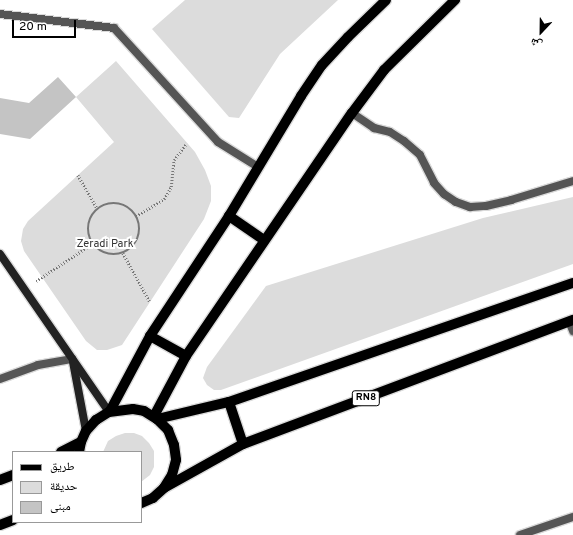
<!DOCTYPE html>
<html>
<head>
<meta charset="utf-8">
<style>
	body { margin:0 }
	#map { position:relative; width:573px; height:535px; overflow:hidden; background:#fff; font-family:Overpass,"Noto Naskh Arabic",sans-serif }
	div>[style] { position:absolute }
	.green>* { inset:0; background:#dcdcdc }
	.building>* { inset:0; background:#c4c4c4 }
	.path>* { height:2.5px; margin-top:-1.25px; transform-origin:0; background:repeating-linear-gradient(90deg,#777 0 1px,transparent 0 3px) }
	.path>.ring { margin:-1.25px; padding:0; box-sizing:content-box; background:none; border:2.5px solid #777; border-radius:50% }
	.roads { filter:drop-shadow(1px 0 #dbdbdb) drop-shadow(-1px 0 #dbdbdb) drop-shadow(0 1px #dbdbdb) drop-shadow(0 -1px #dbdbdb) }
	.lane>* { height:8px; margin:-4px; padding:0 4px; transform-origin:4px; border-radius:4px; background:#555 }
	.street>* { height:8px; margin:-4px; padding:0 4px; transform-origin:4px; border-radius:4px; background:#555 }
	.secondary>* { height:8px; margin:-4px; padding:0 4px; transform-origin:4px; border-radius:4px; background:#222 }
	.primary>* { height:10px; margin:-5px; padding:0 5px; transform-origin:5px; border-radius:5px; background:#000 }
	span { translate:-50% -50%; white-space:nowrap; text-align:center; line-height:1.15; -webkit-text-stroke:4px #fff; paint-order:stroke }
	.shield-label span { padding:1px 3px; background:#fff; border:1px solid; border-radius:3px; -webkit-text-stroke-width:0 }
	.shield-label { font-size:10px; color:#000; font-weight:700 }
	.park-label { font-size:11px; color:#333 }
	.legend { position:absolute; left:12px; top:451px; width:130px; height:72px; box-sizing:border-box; background:#fff; border:1px solid #999; margin:0; padding:5px 7px; list-style:none; font-size:12px; color:#000 }
	.legend li { display:flex; align-items:center; gap:8px; height:20px }
	.legend b { width:20px; border:1px solid #999 }
	.north { position:absolute; left:521px; top:12px; width:40px; height:40px; -webkit-text-stroke:3px #fff; paint-order:stroke; rotate:202deg; font-size:11px; font-weight:700; line-height:16px; text-align:center; color:#000 }
	.north::after { content:''; display:block; margin:auto; width:14px; height:18px; background:#000; clip-path:polygon(50% 0,100% 100%,50% 72%,0 100%) }
	.scale { position:absolute; left:12px; top:20px; width:64px; height:18px; box-sizing:border-box; border:2px solid #000; border-top:0; padding-left:5px; font-size:12px; line-height:14px; white-space:nowrap; color:#000; -webkit-text-stroke:3px #fff; paint-order:stroke }
</style>
</head>
<body>
<div id="map">
	<div class="green">
		<div style="clip-path:polygon(185px 0,338px 0,280px 54px,239px 118px,229px 117px,152px 29px)"></div>
		<div style="clip-path:polygon(116px 61px,195px 152px,205px 170px,211px 186px,211px 201px,204px 219px,122px 345px,107px 350px,97px 350px,86px 341px,24px 251px,21px 241px,23px 229px,28px 221px,114px 142px,76px 97px)"></div>
		<div style="clip-path:polygon(573px 197px,573px 264px,221px 390px,214px 390px,207px 385px,203px 378px,207px 367px,266px 286px,483px 218px)"></div>
		<div style="clip-path:polygon(125px 433px,134px 433px,142px 436px,149px 443px,154px 451px,154px 467px,150px 475px,141px 482px,141px 452px,103px 452px,108px 441px,116px 436px)"></div>
	</div>
	<div class="building">
		<div style="clip-path:polygon(58px 77px,76px 97px,30px 139px,0 134px,0 98px,29px 103px)"></div>
	</div>
	<div class="path">
		<div style="left:78px;top:175px;width:39px;rotate:60deg"></div>
		<div class="ring" style="left:88px;top:203px;width:49.5px;height:49.5px"></div>
		<div style="left:136px;top:216px;width:33px;rotate:-31deg"></div>
		<div style="left:164px;top:199px;width:14px;rotate:-60deg"></div>
		<div style="left:171px;top:187px;width:27px;rotate:-84deg"></div>
		<div style="left:174px;top:160px;width:21px;rotate:-53deg"></div>
		<div style="left:123px;top:253px;width:56px;rotate:61.1deg"></div>
		<div style="left:36px;top:281px;width:67px;rotate:-33.5deg"></div>
	</div>
	<div class="roads">
		<div class="lane">
			<div style="left:0;top:14px;width:115px;rotate:7deg"></div>
			<div style="left:114px;top:28px;width:154px;rotate:47.6deg"></div>
			<div style="left:218px;top:142px;width:47px;rotate:32deg"></div>
		</div>
		<div class="street">
			<div style="left:352px;top:113px;width:27px;rotate:34deg"></div>
			<div style="left:374px;top:128px;width:16px;rotate:14deg"></div>
			<div style="left:390px;top:132px;width:17px;rotate:33deg"></div>
			<div style="left:404px;top:141px;width:21px;rotate:41deg"></div>
			<div style="left:420px;top:155px;width:31px;rotate:63deg"></div>
			<div style="left:434px;top:183px;width:15px;rotate:48deg"></div>
			<div style="left:444px;top:194px;width:14px;rotate:34deg"></div>
			<div style="left:456px;top:202px;width:15px;rotate:20deg"></div>
			<div style="left:470px;top:207px;width:16px;rotate:-4deg"></div>
			<div style="left:486px;top:206px;width:26px;rotate:-13deg"></div>
			<div style="left:511px;top:200px;width:65px;rotate:-17deg"></div>
			<div style="left:569px;top:321px;width:11px;rotate:68deg"></div>
			<div style="left:0;top:379px;width:40px;rotate:-20.2deg"></div>
			<div style="left:38px;top:365px;width:35px;rotate:-10deg"></div>
			<div style="left:520px;top:535px;width:56px;rotate:-18.8deg"></div>
		</div>
		<div class="secondary">
			<div style="left:0;top:254px;width:192px;rotate:55.4deg"></div>
			<div style="left:73px;top:362px;width:70px;rotate:79.3deg"></div>
		</div>
		<div class="primary">
			<div style="left:229px;top:216px;width:42px;rotate:34.4deg"></div>
			<div style="left:150px;top:336px;width:41px;rotate:29.1deg"></div>
			<div style="left:229px;top:402px;width:44px;rotate:71.6deg"></div>
			<div style="left:110px;top:411px;width:85px;rotate:-61.9deg"></div>
			<div style="left:150px;top:336px;width:144px;rotate:-56.6deg"></div>
			<div style="left:229px;top:216px;width:140px;rotate:-59deg"></div>
			<div style="left:301px;top:96px;width:37px;rotate:-56deg"></div>
			<div style="left:322px;top:65px;width:38px;rotate:-47deg"></div>
			<div style="left:348px;top:37px;width:53px;rotate:-44.2deg"></div>
			<div style="left:154px;top:416px;width:68px;rotate:-61.9deg"></div>
			<div style="left:186px;top:356px;width:294px;rotate:-55.7deg"></div>
			<div style="left:352px;top:113px;width:54px;rotate:-53.3deg"></div>
			<div style="left:384px;top:70px;width:100px;rotate:-44.6deg"></div>
			<div style="left:157px;top:419px;width:74px;rotate:-13.3deg"></div>
			<div style="left:229px;top:402px;width:364px;rotate:-19.1deg"></div>
			<div style="left:61px;top:452px;width:22px;rotate:-27deg"></div>
			<div style="left:79px;top:452px;width:10px;rotate:-79deg"></div>
			<div style="left:81px;top:442px;width:12px;rotate:-66deg"></div>
			<div style="left:86px;top:431px;width:15px;rotate:-48deg"></div>
			<div style="left:96px;top:420px;width:15px;rotate:-32deg"></div>
			<div style="left:109px;top:412px;width:24px;rotate:-7deg"></div>
			<div style="left:133px;top:409px;width:11px;rotate:10deg"></div>
			<div style="left:144px;top:411px;width:15px;rotate:32deg"></div>
			<div style="left:157px;top:419px;width:16px;rotate:45deg"></div>
			<div style="left:168px;top:430px;width:16px;rotate:68deg"></div>
			<div style="left:174px;top:445px;width:15px;rotate:82deg"></div>
			<div style="left:176px;top:460px;width:16px;rotate:105deg"></div>
			<div style="left:172px;top:475px;width:15px;rotate:122deg"></div>
			<div style="left:164px;top:488px;width:15px;rotate:138deg"></div>
			<div style="left:153px;top:498px;width:13px;rotate:157deg"></div>
			<div style="left:0;top:480px;width:14px;rotate:-21deg"></div>
			<div style="left:164px;top:488px;width:90px;rotate:-29.1deg"></div>
			<div style="left:243px;top:444px;width:353px;rotate:-20.6deg"></div>
			<div style="left:0;top:525px;width:14px;rotate:-21deg"></div>
		</div>
	</div>
	<div class="shield-label">
		<span style="left:366px;top:398px">RN8</span>
	</div>
	<div class="park-label">
		<span style="left:105px;top:244px">Zeradi Park</span>
	</div>
	<ul class="legend">
	<li><b style="height:5px;background:#000"></b>طريق</li>
	<li><b style="height:11px;background:#dcdcdc"></b>حديقة</li>
	<li><b style="height:11px;background:#c4c4c4"></b>مبنى</li>
	</ul>
	<div class="north">ش</div>
	<div class="scale">20 m</div>
</div>
</body>
</html>
